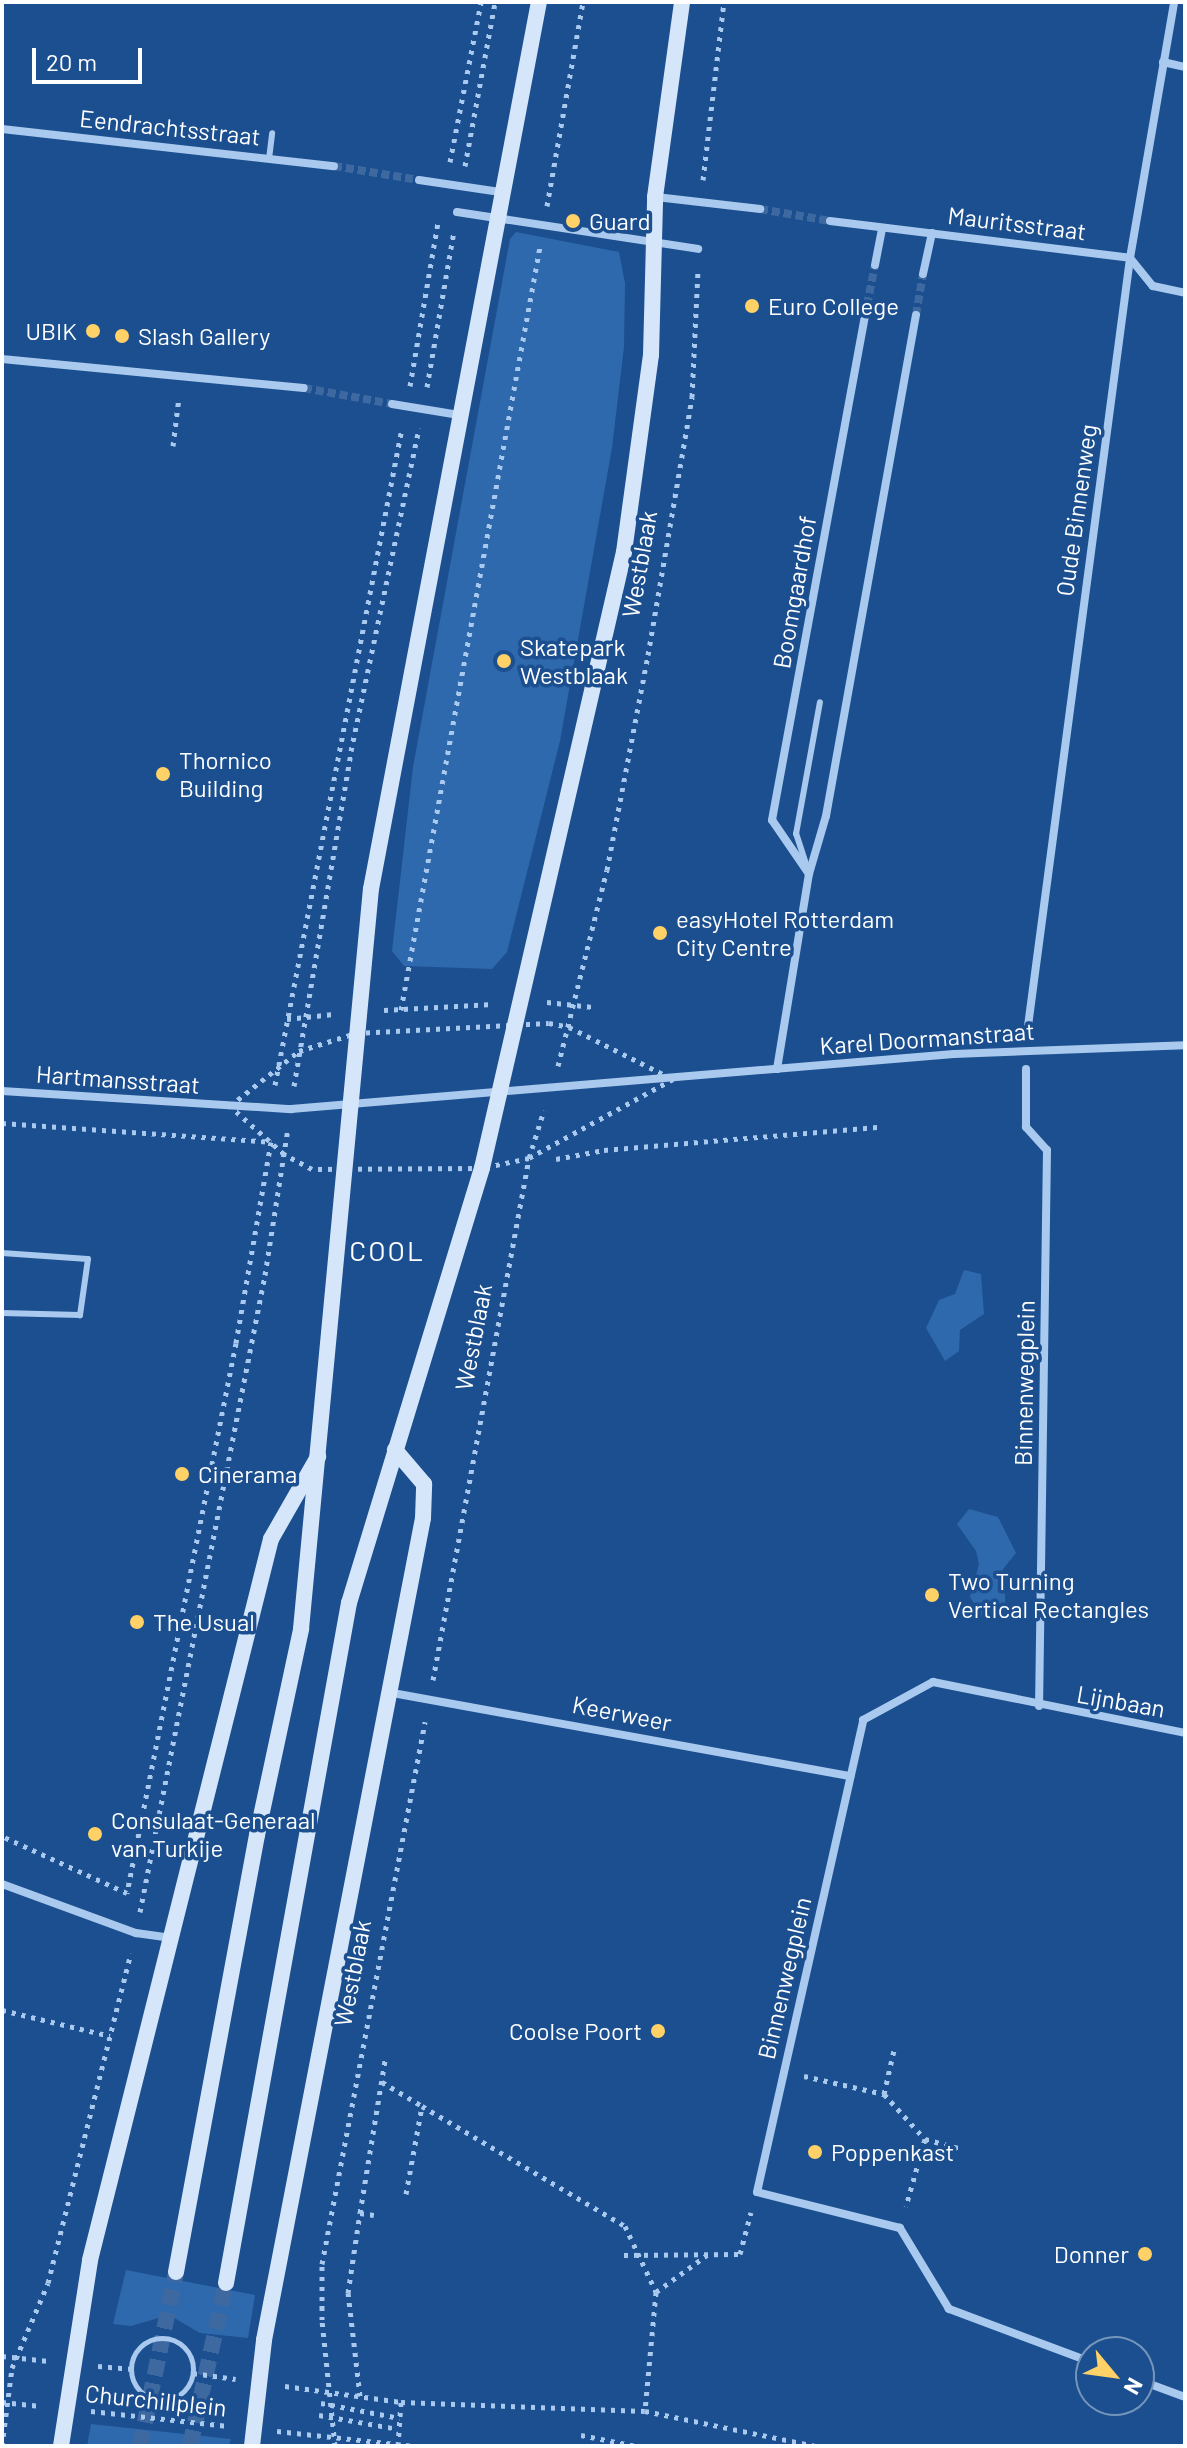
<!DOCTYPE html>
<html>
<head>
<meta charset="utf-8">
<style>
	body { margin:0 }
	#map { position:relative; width:1187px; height:2448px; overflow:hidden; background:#1b4f8f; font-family:Barlow,sans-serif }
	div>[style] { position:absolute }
	.green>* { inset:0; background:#2e69ad }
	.street-tunnel>* { height:8px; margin-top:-4px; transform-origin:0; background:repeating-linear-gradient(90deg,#3d69a0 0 8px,transparent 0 12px) }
	.secondary-tunnel>* { height:16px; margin-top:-8px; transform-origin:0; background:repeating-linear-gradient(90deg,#3d69a0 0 16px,transparent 0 24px) }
	.path>* { height:5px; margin-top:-2.5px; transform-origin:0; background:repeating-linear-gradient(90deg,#a9c9ee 0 4px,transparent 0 10px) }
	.path>.ring { margin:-2.5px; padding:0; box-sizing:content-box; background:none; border:5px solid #a9c9ee; border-radius:50% }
	.lane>* { height:6px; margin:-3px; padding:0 3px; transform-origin:3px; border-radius:3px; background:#a9c9ee }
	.street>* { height:8px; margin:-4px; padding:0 4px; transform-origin:4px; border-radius:4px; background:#a9c9ee }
	.secondary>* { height:16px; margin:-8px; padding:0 8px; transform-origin:8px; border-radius:8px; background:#d6e6fa }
	.dots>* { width:22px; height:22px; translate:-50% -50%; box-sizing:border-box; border:4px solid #1b4f8f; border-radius:50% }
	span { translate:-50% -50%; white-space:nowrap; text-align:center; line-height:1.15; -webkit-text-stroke:7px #1b4f8f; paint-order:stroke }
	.street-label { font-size:24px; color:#fff }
	.poi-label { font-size:24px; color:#fff }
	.left { translate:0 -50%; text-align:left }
	.right { translate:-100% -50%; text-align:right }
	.quarter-label { font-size:28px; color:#fff; letter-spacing:2px }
	.frame { position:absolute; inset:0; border:4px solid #fff; pointer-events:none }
	.north { position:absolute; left:1075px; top:2336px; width:80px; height:80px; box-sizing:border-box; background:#1b4f8f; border:2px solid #7695bc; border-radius:50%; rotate:119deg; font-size:22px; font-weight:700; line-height:32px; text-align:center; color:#fff }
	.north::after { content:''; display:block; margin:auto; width:28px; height:36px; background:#ffd166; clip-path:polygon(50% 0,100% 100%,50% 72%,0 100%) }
	.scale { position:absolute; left:32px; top:48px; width:110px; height:36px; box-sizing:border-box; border:4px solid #fff; border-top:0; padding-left:10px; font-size:24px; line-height:28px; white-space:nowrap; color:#fff; -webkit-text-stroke:6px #1b4f8f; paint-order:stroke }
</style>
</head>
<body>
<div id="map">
	<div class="green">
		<div style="clip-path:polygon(516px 232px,619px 252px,625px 283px,624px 347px,612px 448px,560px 741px,507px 952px,492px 969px,404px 966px,392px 951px,413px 767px,510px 239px)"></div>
		<div style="clip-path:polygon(964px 1270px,981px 1274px,984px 1314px,960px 1330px,959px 1351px,945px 1361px,926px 1328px,939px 1300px,955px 1294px)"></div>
		<div style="clip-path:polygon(969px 1509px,998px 1517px,1016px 1553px,1003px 1569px,1006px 1611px,985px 1621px,970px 1597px,979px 1564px,976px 1551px,957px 1524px)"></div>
		<div style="clip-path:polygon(126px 2270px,255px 2295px,248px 2338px,200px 2333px,169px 2315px,131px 2326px,113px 2324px)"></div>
		<div style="clip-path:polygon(91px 2424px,231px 2439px,229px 2446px,87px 2446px)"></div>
	</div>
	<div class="street-tunnel">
		<div style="left:334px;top:166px;width:86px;rotate:9.4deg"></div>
		<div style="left:760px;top:209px;width:71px;rotate:9.7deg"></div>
		<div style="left:867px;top:305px;width:41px;rotate:-78.7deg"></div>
		<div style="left:916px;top:315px;width:42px;rotate:-80.3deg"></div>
		<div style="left:304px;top:388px;width:89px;rotate:10.3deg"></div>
	</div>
	<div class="secondary-tunnel">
		<div style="left:140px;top:2446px;width:178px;rotate:-78.3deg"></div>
		<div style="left:190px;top:2446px;width:167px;rotate:-77.5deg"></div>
	</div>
	<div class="path">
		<div style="left:450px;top:162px;width:163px;rotate:-79deg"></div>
		<div style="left:465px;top:166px;width:167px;rotate:-79.6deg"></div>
		<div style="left:703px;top:180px;width:179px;rotate:-83.3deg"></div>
		<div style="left:547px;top:206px;width:207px;rotate:-80deg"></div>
		<div style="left:410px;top:386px;width:165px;rotate:-80.3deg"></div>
		<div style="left:427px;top:387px;width:158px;rotate:-80.2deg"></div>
		<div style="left:173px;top:446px;width:49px;rotate:-83deg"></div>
		<div style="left:547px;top:1002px;width:46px;rotate:6.2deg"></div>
		<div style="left:384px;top:1010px;width:109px;rotate:-3.2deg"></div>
		<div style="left:401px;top:1010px;width:776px;rotate:-79.68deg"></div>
		<div style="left:287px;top:1019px;width:47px;rotate:-6.1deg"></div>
		<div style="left:549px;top:1023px;width:20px;rotate:11deg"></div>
		<div style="left:569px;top:1027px;width:116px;rotate:26.6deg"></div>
		<div style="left:673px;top:1079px;width:164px;rotate:151.3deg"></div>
		<div style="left:529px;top:1158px;width:48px;rotate:168deg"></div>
		<div style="left:482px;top:1168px;width:170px;rotate:179.7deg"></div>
		<div style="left:312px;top:1169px;width:32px;rotate:-152deg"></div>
		<div style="left:284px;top:1154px;width:72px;rotate:-138.4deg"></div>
		<div style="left:230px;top:1106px;width:88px;rotate:-38.6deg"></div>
		<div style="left:299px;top:1051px;width:60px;rotate:-17.5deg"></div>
		<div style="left:356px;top:1033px;width:193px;rotate:-3deg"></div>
		<div style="left:558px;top:1066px;width:202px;rotate:-76deg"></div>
		<div style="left:607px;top:870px;width:219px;rotate:-79.2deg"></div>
		<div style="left:648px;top:655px;width:262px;rotate:-80.3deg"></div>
		<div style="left:692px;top:397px;width:128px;rotate:-87.3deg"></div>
		<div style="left:275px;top:1085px;width:669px;rotate:-79.06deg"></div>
		<div style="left:294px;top:1086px;width:340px;rotate:-80.3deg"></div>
		<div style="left:351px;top:751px;width:330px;rotate:-78.1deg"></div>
		<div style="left:2px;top:1123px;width:270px;rotate:4deg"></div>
		<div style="left:271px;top:1142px;width:204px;rotate:99.9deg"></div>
		<div style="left:236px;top:1343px;width:561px;rotate:101.21deg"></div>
		<div style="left:127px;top:1893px;width:137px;rotate:-155.5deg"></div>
		<div style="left:556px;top:1159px;width:49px;rotate:-10.6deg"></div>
		<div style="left:604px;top:1150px;width:277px;rotate:-4.8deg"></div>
		<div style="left:433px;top:1680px;width:531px;rotate:-79.58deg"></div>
		<div style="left:529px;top:1158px;width:50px;rotate:-72.6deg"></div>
		<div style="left:140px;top:1912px;width:649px;rotate:-78.9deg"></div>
		<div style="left:265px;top:1275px;width:149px;rotate:-81.1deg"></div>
		<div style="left:2px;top:2010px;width:111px;rotate:13.5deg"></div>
		<div style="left:804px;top:2076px;width:82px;rotate:12.7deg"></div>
		<div style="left:884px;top:2094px;width:45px;rotate:-77.2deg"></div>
		<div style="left:382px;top:2082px;width:47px;rotate:31deg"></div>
		<div style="left:884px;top:2094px;width:61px;rotate:47.7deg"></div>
		<div style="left:925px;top:2139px;width:70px;rotate:105.8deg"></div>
		<div style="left:925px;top:2139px;width:39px;rotate:15deg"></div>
		<div style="left:406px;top:2194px;width:89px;rotate:-79.7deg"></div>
		<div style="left:422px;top:2106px;width:236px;rotate:30.6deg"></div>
		<div style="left:625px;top:2226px;width:73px;rotate:64.8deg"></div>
		<div style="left:656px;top:2292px;width:120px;rotate:95.3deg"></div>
		<div style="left:360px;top:2213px;width:155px;rotate:-80.7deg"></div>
		<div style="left:624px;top:2255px;width:116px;rotate:-0.5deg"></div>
		<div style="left:740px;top:2254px;width:43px;rotate:-75.3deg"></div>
		<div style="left:656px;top:2292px;width:63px;rotate:-36deg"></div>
		<div class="ring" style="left:131px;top:2338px;width:57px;height:57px"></div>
		<div style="left:2px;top:2356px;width:47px;rotate:6.1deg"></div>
		<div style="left:98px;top:2366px;width:32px;rotate:5deg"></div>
		<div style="left:193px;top:2373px;width:43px;rotate:7.9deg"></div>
		<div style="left:285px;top:2386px;width:117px;rotate:7.9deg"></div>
		<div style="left:360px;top:2396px;width:104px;rotate:-96.6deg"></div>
		<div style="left:348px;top:2293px;width:81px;rotate:-81.5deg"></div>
		<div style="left:360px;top:2213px;width:14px;rotate:8deg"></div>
		<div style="left:2px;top:2402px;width:39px;rotate:6deg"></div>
		<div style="left:321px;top:2403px;width:80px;rotate:10.8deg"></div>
		<div style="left:91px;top:2411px;width:138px;rotate:6.2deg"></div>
		<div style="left:319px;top:2415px;width:80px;rotate:10deg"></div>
		<div style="left:277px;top:2431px;width:140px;rotate:6.2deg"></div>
		<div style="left:581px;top:2435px;width:56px;rotate:11.3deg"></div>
		<div style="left:2px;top:2446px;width:79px;rotate:-82.7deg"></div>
		<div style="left:12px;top:2368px;width:92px;rotate:-67deg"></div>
		<div style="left:48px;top:2283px;width:340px;rotate:-75.9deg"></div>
		<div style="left:335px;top:2446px;width:127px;rotate:-95.9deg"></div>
		<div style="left:322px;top:2320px;width:56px;rotate:-90deg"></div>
		<div style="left:322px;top:2264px;width:552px;rotate:-79.24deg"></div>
		<div style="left:398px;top:2446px;width:44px;rotate:-86.1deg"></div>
		<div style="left:401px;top:2402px;width:244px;rotate:2.1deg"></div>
		<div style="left:645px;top:2411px;width:174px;rotate:11.6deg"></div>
	</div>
	<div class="lane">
		<div style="left:269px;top:159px;width:26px;rotate:-83deg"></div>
		<div style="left:807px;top:867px;width:35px;rotate:-108deg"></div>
		<div style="left:796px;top:834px;width:134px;rotate:-79.7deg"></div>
		<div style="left:2px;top:1253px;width:86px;rotate:4deg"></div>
		<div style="left:88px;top:1259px;width:57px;rotate:98.1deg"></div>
		<div style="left:80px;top:1315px;width:78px;rotate:-178.5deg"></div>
	</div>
	<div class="street">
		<div style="left:1163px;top:62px;width:23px;rotate:13deg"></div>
		<div style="left:2px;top:129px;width:334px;rotate:6.4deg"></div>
		<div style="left:419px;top:180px;width:82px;rotate:8.4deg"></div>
		<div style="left:656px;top:197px;width:105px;rotate:6.6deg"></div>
		<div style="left:457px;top:212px;width:244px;rotate:8.7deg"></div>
		<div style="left:830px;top:221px;width:302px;rotate:7deg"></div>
		<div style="left:1130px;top:258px;width:36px;rotate:51deg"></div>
		<div style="left:1153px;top:286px;width:33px;rotate:12deg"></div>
		<div style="left:875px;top:265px;width:37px;rotate:-79deg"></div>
		<div style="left:923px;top:274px;width:42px;rotate:-77.6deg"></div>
		<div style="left:2px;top:359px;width:303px;rotate:5.5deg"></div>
		<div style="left:392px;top:404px;width:68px;rotate:9.3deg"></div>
		<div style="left:809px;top:874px;width:60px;rotate:-73.7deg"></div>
		<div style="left:826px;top:816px;width:509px;rotate:-79.82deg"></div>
		<div style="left:1028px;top:1026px;width:775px;rotate:-82.43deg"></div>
		<div style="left:1130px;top:258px;width:260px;rotate:-80.2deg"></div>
		<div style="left:777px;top:1069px;width:198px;rotate:-80.7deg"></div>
		<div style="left:809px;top:874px;width:65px;rotate:-124.4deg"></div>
		<div style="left:772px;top:820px;width:524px;rotate:-79.55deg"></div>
		<div style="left:1026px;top:1069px;width:58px;rotate:90deg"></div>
		<div style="left:1026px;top:1127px;width:31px;rotate:48deg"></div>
		<div style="left:1047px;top:1150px;width:556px;rotate:90.82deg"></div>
		<div style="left:2px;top:1091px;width:290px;rotate:3.6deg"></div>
		<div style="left:291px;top:1109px;width:665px;rotate:-4.74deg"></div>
		<div style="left:954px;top:1054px;width:231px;rotate:-2.2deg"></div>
		<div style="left:387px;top:1692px;width:471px;rotate:10.3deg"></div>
		<div style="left:2px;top:1884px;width:143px;rotate:20.1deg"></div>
		<div style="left:136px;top:1933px;width:36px;rotate:8deg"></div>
		<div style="left:1091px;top:2362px;width:152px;rotate:-159.5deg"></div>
		<div style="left:949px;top:2309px;width:95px;rotate:-121.2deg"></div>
		<div style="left:900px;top:2228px;width:147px;rotate:-165.9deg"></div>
		<div style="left:757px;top:2192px;width:484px;rotate:-77.3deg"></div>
		<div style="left:863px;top:1720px;width:80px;rotate:-28.5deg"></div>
		<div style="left:933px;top:1682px;width:257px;rotate:11.4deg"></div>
		<div style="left:1139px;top:2380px;width:49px;rotate:20.3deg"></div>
	</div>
	<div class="secondary">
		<div style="left:176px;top:2272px;width:444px;rotate:-79.5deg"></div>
		<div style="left:257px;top:1835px;width:211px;rotate:-77.9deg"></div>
		<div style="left:301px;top:1629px;width:743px;rotate:-84.6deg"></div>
		<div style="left:371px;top:889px;width:903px;rotate:-79.28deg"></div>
		<div style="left:226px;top:2283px;width:691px;rotate:-79.75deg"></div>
		<div style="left:349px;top:1603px;width:455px;rotate:-73deg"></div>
		<div style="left:482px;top:1168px;width:632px;rotate:-77.02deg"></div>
		<div style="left:624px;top:552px;width:199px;rotate:-82.2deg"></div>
		<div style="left:651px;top:355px;width:158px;rotate:-88.5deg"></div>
		<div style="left:655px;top:197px;width:197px;rotate:-82.1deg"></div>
		<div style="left:61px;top:2446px;width:188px;rotate:-81.1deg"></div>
		<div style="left:90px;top:2260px;width:743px;rotate:-75.91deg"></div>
		<div style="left:271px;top:1539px;width:95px;rotate:-60.2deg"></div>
		<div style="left:252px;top:2446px;width:107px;rotate:-83.5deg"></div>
		<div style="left:264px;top:2340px;width:837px;rotate:-79.05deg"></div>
		<div style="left:423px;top:1518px;width:34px;rotate:-88deg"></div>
		<div style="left:424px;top:1484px;width:45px;rotate:-130.5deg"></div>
	</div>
	<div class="dots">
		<div style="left:573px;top:221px;background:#ffd166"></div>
		<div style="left:752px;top:306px;background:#ffd166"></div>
		<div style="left:93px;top:331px;background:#ffd166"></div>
		<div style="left:122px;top:336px;background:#ffd166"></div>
		<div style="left:504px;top:661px;background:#ffd166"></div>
		<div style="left:163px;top:774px;background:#ffd166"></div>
		<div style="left:660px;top:933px;background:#ffd166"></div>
		<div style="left:182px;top:1474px;background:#ffd166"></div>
		<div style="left:932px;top:1595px;background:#ffd166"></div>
		<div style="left:137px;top:1622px;background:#ffd166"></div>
		<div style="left:95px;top:1834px;background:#ffd166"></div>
		<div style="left:658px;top:2031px;background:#ffd166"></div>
		<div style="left:815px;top:2152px;background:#ffd166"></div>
		<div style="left:1145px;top:2254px;background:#ffd166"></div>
	</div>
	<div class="street-label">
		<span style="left:170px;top:127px;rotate:6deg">Eendrachtsstraat</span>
		<span style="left:1017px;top:223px;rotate:7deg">Mauritsstraat</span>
		<span style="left:1076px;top:510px;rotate:-82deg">Oude Binnenweg</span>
		<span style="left:639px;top:564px;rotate:-80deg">Westblaak</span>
		<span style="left:794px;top:592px;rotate:-80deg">Boomgaardhof</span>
		<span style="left:927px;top:1038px;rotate:-4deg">Karel Doormanstraat</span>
		<span style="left:118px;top:1079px;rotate:4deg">Hartmansstraat</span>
		<span style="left:473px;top:1337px;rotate:-79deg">Westblaak</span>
		<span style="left:1024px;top:1383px;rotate:-89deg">Binnenwegplein</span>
		<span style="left:1121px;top:1701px;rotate:10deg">Lijnbaan</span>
		<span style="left:622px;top:1713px;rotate:11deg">Keerweer</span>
		<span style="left:352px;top:1973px;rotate:-79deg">Westblaak</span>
		<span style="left:784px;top:1978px;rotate:-77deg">Binnenwegplein</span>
		<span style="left:156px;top:2400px;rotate:6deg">Churchillplein</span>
	</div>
	<div class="poi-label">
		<span class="left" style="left:589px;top:221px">Guard</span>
		<span class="left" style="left:768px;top:306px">Euro College</span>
		<span class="right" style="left:77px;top:331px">UBIK</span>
		<span class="left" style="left:138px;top:336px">Slash Gallery</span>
		<span class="left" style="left:520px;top:661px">Skatepark<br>Westblaak</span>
		<span class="left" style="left:179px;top:774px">Thornico<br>Building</span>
		<span class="left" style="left:676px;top:933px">easyHotel Rotterdam<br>City Centre</span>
		<span class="left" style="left:198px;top:1474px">Cinerama</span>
		<span class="left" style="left:948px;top:1595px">Two Turning<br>Vertical Rectangles</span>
		<span class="left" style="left:153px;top:1622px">The Usual</span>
		<span class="left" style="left:111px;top:1834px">Consulaat-Generaal<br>van Turkije</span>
		<span class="right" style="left:642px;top:2031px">Coolse Poort</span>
		<span class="left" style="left:831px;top:2152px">Poppenkast</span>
		<span class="right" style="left:1129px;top:2254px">Donner</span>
	</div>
	<div class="quarter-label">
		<span style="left:387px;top:1250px">COOL</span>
	</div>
	<div class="frame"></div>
	<div class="north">N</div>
	<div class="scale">20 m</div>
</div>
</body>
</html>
